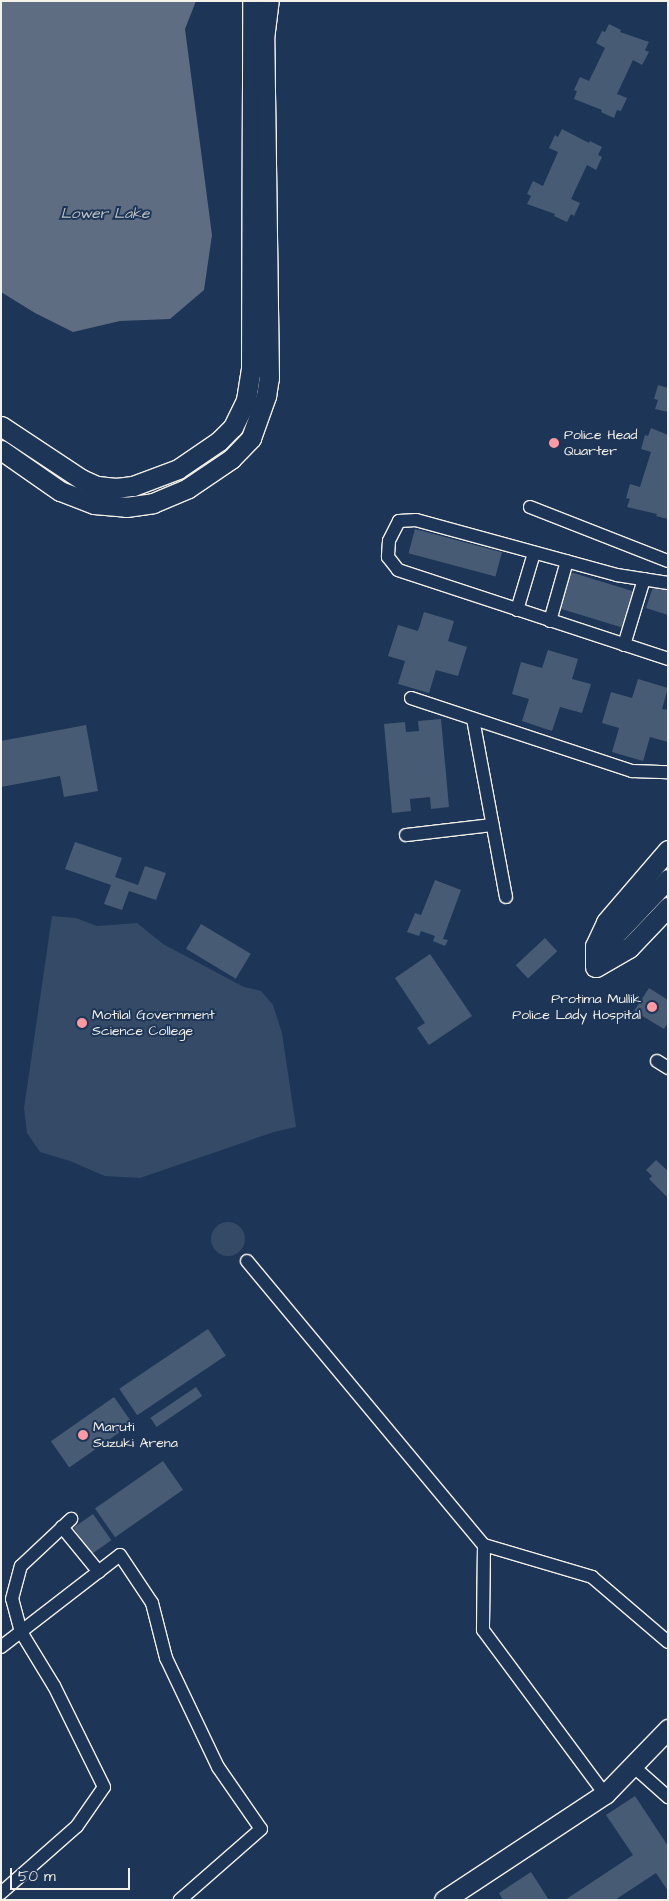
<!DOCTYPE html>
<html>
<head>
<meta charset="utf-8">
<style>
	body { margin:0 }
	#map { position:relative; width:669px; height:1901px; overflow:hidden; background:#1d3557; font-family:"Architects Daughter",sans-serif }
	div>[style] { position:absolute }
	.green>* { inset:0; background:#354a67 }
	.round { border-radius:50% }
	.water>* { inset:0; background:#5e6d82 }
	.building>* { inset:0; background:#485b74; transform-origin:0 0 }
	.roads { filter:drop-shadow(1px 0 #f4f1e8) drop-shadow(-1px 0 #f4f1e8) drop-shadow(0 1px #f4f1e8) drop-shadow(0 -1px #f4f1e8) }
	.street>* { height:12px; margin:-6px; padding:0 6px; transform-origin:6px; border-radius:6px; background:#1d3557 }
	.secondary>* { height:19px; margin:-9.5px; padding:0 9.5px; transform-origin:9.5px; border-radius:9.5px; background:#1d3557 }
	.dots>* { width:14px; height:14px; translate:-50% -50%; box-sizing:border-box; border:2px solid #1d3557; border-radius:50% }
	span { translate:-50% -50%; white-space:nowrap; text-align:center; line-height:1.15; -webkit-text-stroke:4px #1d3557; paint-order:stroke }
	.poi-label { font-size:14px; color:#f4f1e8 }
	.left { translate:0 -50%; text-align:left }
	.right { translate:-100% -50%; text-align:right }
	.water-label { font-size:15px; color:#c0c3c4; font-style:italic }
	.frame { position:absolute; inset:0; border:2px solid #f4f1e8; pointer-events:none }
	.scale { position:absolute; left:10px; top:1868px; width:120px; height:22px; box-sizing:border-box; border:2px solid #f4f1e8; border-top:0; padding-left:6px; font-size:15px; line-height:18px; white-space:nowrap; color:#f4f1e8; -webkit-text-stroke:4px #1d3557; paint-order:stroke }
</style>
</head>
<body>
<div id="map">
	<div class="green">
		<div style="clip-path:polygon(52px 916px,76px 918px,97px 926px,137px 923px,163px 944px,244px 987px,261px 991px,273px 1005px,282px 1033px,296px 1127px,274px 1132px,140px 1178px,105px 1176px,70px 1161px,40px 1152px,27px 1133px,24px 1108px)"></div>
		<div class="round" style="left:211px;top:1222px;width:34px;height:34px"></div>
	</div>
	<div class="water">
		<div style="clip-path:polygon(1px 1px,196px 1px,185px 29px,212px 235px,204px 290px,170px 319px,120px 321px,73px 332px,35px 313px,1px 292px)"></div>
	</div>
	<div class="building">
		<div style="clip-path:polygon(609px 24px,621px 30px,620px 32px,649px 42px,645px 50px,649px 52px,642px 65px,633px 60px,617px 94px,627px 98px,621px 111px,617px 110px,614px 118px,601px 112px,602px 110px,574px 99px,577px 91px,574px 90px,580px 77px,589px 81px,605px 48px,596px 43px,602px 31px,605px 32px)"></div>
		<div style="clip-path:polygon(562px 129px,589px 143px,590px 141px,602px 147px,598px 155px,602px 157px,596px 170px,587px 165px,571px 199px,580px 203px,574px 216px,571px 214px,567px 222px,554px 216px,555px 214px,527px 204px,531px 196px,527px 194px,533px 181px,543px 186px,558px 152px,549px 148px,555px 135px,558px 137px)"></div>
		<div style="clip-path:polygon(658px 385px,668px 388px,668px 412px,655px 409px,658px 400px,654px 399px)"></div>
		<div style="clip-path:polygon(651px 428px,668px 435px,668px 519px,656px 516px,657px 514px,627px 507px,630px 499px,626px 498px,630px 484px,640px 487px,651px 452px,641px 449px,645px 435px,648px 436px)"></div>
		<div style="left:415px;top:529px;width:90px;height:25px;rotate:15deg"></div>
		<div style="left:567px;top:571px;width:69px;height:38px;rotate:17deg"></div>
		<div style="clip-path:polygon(654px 584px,668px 588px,668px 615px,646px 608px)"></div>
		<div style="clip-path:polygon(424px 612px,454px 621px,448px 641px,467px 647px,458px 676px,436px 670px,429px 693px,398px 684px,405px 661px,388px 656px,398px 625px,418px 631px)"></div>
		<div style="clip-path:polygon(548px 650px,578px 659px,572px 679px,591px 684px,582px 713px,560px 707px,552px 731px,522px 721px,529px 699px,512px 694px,521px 662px,542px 668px)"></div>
		<div style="clip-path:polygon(638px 679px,668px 688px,662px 709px,668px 710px,668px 742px,650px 737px,643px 761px,612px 752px,619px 728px,602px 723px,611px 692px,632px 698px)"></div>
		<div style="clip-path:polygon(441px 719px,449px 807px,431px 809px,430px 797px,410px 799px,411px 811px,392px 813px,384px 724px,405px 722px,406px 732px,419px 731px,418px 721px)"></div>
		<div style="clip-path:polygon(86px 725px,98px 791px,64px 797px,60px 776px,1px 787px,1px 741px)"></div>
		<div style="clip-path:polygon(75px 842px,122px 858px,115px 877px,138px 885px,145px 866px,166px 873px,156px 900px,129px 891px,122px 910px,104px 904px,111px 885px,65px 869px)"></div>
		<div style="clip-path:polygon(435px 880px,461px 890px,443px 939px,448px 940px,445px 946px,433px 941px,435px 936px,421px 931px,419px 936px,407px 932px,415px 913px,421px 915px)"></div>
		<div style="left:201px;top:924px;width:58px;height:29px;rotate:31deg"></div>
		<div style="left:545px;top:938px;width:18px;height:40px;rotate:47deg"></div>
		<div style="clip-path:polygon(430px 954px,472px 1016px,429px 1045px,417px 1028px,425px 1023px,395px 978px)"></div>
		<div style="clip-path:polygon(649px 988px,668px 1000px,668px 1023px,664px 1029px,634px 1011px)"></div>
		<div style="clip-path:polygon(656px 1160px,668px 1171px,668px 1198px,649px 1179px,652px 1176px,646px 1170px)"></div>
		<div style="left:208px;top:1329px;width:32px;height:107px;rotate:56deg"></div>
		<div style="left:196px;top:1387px;width:11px;height:55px;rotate:56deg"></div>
		<div style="left:114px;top:1397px;width:32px;height:77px;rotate:55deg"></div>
		<div style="left:163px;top:1461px;width:35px;height:83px;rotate:55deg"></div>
		<div style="left:93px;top:1514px;width:32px;height:24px;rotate:55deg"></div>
		<div style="clip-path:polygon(635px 1796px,668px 1846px,668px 1891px,656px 1873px,615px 1900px,565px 1900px,633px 1855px,606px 1815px)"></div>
		<div style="clip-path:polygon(531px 1872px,549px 1900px,503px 1900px,499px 1893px)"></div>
	</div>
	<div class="roads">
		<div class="street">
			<div style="left:530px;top:507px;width:148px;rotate:21.4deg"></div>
			<div style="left:668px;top:583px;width:52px;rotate:-171.1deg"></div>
			<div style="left:617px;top:575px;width:208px;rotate:-164.7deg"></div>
			<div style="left:416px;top:520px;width:17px;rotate:177deg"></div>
			<div style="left:399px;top:521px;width:22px;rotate:117deg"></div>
			<div style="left:389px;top:541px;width:16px;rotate:94deg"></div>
			<div style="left:388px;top:557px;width:16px;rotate:52deg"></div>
			<div style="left:398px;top:570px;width:284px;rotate:18.2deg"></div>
			<div style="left:517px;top:610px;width:59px;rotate:-73.4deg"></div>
			<div style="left:550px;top:621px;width:62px;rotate:-74.2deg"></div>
			<div style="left:624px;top:645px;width:69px;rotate:-73.1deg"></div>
			<div style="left:411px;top:698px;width:233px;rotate:18.3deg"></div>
			<div style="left:632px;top:771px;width:36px;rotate:2deg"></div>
			<div style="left:473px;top:719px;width:181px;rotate:79.5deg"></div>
			<div style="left:406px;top:835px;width:87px;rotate:-6.6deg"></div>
			<div style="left:657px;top:1061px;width:13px;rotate:32deg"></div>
			<div style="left:247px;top:1261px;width:370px;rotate:50.2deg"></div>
			<div style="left:484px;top:1545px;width:113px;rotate:16.5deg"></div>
			<div style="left:592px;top:1577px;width:100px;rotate:40.5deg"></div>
			<div style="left:62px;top:1527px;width:58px;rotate:50.6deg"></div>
			<div style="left:484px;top:1545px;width:85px;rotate:90.7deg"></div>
			<div style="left:483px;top:1630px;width:204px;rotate:53.4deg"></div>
			<div style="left:1px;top:1647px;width:150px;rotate:-37.7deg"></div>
			<div style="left:120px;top:1555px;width:58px;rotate:56.3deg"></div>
			<div style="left:152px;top:1603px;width:57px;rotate:75.7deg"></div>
			<div style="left:166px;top:1658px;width:121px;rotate:64.5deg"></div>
			<div style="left:218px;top:1767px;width:75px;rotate:55.3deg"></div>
			<div style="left:261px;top:1829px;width:108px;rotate:138.8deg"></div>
			<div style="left:633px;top:1766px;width:47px;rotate:41.5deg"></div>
			<div style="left:1px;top:1893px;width:101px;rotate:-41.4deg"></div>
			<div style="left:77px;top:1826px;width:47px;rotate:-55.3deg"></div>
			<div style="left:104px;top:1787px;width:113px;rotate:-116.3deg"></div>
			<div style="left:54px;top:1686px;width:63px;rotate:-121.4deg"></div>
			<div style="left:21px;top:1632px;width:34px;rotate:-105deg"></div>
			<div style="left:12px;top:1599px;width:34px;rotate:-75deg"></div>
			<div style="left:21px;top:1566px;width:69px;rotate:-43.2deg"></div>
		</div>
		<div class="secondary">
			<div style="left:1px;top:426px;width:96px;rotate:33.5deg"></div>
			<div style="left:81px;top:479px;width:17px;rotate:24deg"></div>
			<div style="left:97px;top:486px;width:19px;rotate:6deg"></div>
			<div style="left:116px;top:488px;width:17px;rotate:-7deg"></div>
			<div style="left:133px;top:486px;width:48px;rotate:-20.7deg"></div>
			<div style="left:178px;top:469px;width:50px;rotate:-34.3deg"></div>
			<div style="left:219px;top:441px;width:20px;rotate:-45deg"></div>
			<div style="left:233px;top:427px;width:30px;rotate:-64deg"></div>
			<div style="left:246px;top:400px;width:33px;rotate:-81deg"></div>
			<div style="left:251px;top:367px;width:366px;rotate:-89.8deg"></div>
			<div style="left:1px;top:450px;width:72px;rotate:34.8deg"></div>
			<div style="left:60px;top:491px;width:36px;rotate:21deg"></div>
			<div style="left:94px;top:504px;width:32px;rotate:5deg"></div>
			<div style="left:126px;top:507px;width:27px;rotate:-8deg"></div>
			<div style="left:153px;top:503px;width:38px;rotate:-23deg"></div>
			<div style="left:188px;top:488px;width:52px;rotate:-34deg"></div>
			<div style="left:231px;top:459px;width:29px;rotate:-46deg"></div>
			<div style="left:251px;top:438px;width:45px;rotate:-70.3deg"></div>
			<div style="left:266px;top:396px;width:18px;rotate:-81deg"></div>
			<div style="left:269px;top:378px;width:339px;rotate:-90.8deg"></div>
			<div style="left:264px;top:39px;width:38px;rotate:-83deg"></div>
			<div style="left:600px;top:960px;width:29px;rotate:-59deg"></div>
			<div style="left:615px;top:935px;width:77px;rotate:-46.6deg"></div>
			<div style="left:595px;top:967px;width:21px;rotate:-90deg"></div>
			<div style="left:595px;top:946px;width:26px;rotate:-65deg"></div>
			<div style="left:606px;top:922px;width:95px;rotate:-49.3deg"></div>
			<div style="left:596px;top:967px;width:38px;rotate:-30deg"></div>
			<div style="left:629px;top:948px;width:57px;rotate:-46.4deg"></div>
			<div style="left:444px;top:1900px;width:193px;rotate:-33.4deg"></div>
			<div style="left:605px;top:1794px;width:91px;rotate:-45.9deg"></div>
		</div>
	</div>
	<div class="dots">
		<div style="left:554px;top:443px;background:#ff9aa2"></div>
		<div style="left:652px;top:1007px;background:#ff9aa2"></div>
		<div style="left:82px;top:1023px;background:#ff9aa2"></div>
		<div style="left:83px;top:1435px;background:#ff9aa2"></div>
	</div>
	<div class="poi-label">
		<span class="left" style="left:564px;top:443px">Police Head<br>Quarter</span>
		<span class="right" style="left:641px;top:1007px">Protima Mullik<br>Police Lady Hospital</span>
		<span class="left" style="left:92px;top:1023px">Motilal Government<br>Science College</span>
		<span class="left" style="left:93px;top:1435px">Maruti<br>Suzuki Arena</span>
	</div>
	<div class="water-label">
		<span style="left:105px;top:214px">Lower Lake</span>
	</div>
	<div class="frame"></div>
	<div class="scale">50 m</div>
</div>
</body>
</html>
